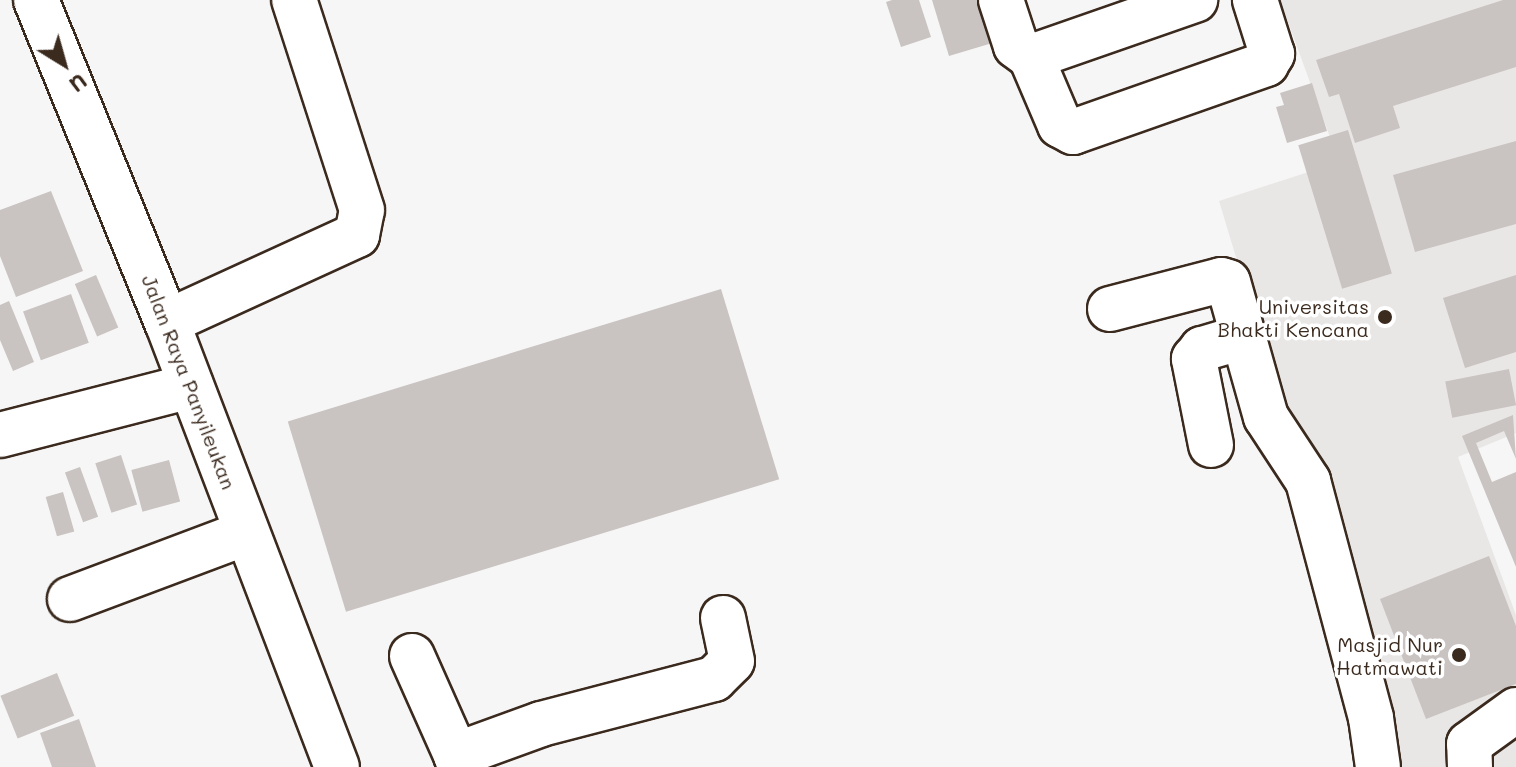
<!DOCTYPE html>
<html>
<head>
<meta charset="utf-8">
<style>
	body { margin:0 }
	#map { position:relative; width:1516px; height:767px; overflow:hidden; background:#f7f6f6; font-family:Mali,sans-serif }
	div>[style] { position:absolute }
	.built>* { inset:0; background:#e9e7e6 }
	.building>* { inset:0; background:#c9c3c1; transform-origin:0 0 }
	.roads { filter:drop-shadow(2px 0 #3b2a1e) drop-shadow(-2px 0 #3b2a1e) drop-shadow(0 2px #3b2a1e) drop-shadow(0 -2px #3b2a1e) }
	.minor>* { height:44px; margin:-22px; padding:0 22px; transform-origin:22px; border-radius:22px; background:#fff }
	.dots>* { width:22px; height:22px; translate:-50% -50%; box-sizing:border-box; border:4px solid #fff; border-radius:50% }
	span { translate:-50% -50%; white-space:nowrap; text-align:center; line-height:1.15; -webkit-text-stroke:7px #fff; paint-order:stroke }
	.poi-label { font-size:20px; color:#3b2a1e }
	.right { translate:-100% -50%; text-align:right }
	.street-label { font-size:20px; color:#3b2a1e }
	.north { position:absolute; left:24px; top:24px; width:80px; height:80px; -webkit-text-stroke:6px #fff; paint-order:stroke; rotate:143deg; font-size:22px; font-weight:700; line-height:32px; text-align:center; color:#3b2a1e }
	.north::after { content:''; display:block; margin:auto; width:28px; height:36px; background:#3b2a1e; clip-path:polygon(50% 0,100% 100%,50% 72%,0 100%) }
</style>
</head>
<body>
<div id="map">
	<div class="built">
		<div style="clip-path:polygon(1280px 0,1516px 0,1516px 433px,1458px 457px,1516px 615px,1516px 767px,1390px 767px,1219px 201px,1339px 162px)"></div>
	</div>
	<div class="building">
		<div style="clip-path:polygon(892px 0,919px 0,931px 37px,901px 47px,886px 2px)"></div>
		<div style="clip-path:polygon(932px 0,987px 0,999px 41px,949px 56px)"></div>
		<div style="clip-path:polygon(1503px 0,1516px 0,1516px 67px,1393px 106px,1400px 128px,1355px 143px,1339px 94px,1329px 97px,1316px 60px)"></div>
		<div style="clip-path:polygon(1312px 83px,1327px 131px,1287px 143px,1276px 107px,1284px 105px,1280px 93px)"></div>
		<div style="left:1348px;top:130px;width:150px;height:52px;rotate:73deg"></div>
		<div style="clip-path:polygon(1516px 141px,1516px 224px,1415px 252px,1393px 175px)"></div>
		<div style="clip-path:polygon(51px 191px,83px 271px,16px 297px,0 256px,0 210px)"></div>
		<div style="left:96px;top:275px;width:57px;height:23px;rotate:67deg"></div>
		<div style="clip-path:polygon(1516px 275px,1516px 352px,1465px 368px,1443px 298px)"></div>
		<div style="left:721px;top:289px;width:199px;height:453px;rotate:73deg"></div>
		<div style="left:71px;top:294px;width:52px;height:51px;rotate:70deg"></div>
		<div style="clip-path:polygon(9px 301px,34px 362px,13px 371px,0 340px,0 305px)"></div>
		<div style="left:1509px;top:369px;width:37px;height:65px;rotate:79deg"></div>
		<div style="clip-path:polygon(1513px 415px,1516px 459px,1504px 431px,1476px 443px,1492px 482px,1516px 472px,1516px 567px,1462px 436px)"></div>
		<div style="left:121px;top:455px;width:52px;height:27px;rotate:72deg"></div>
		<div style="left:169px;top:460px;width:43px;height:39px;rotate:75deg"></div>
		<div style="left:80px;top:467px;width:53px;height:16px;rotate:70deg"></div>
		<div style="left:63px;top:492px;width:41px;height:18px;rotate:74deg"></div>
		<div style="clip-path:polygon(1489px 556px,1516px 626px,1516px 684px,1426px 719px,1380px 599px)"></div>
		<div style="left:57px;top:673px;width:46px;height:61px;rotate:68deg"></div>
		<div style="clip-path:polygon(79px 719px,96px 767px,52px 767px,40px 733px)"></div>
	</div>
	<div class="roads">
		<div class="minor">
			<div style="left:36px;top:0;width:348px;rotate:67.9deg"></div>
			<div style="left:167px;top:322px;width:476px;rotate:69.1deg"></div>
			<div style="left:1001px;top:0;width:48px;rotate:71.9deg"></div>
			<div style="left:1016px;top:46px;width:19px;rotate:36deg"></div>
			<div style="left:1031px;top:57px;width:74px;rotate:66.9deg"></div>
			<div style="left:1060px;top:125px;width:15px;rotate:28deg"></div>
			<div style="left:1073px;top:132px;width:205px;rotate:-19.4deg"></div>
			<div style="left:1266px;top:64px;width:12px;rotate:-59deg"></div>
			<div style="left:1272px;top:54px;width:57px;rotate:-107.5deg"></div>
			<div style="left:1031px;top:57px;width:174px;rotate:-19.2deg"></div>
			<div style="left:1110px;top:309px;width:115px;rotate:-14.6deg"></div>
			<div style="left:1221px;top:280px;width:7px;rotate:16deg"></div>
			<div style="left:1228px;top:282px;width:140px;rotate:74.3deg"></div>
			<div style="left:1266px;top:417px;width:77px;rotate:56.7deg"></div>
			<div style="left:1308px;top:481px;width:245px;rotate:75.1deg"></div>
			<div style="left:1371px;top:718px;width:49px;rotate:81.9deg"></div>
			<div style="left:167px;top:322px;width:209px;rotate:-24.6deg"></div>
			<div style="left:357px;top:235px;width:25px;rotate:-79deg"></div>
			<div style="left:362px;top:210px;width:221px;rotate:-107.9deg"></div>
			<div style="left:0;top:435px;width:197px;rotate:-14.4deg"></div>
			<div style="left:1211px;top:445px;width:88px;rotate:-101.2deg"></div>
			<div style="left:1194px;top:359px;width:13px;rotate:-51deg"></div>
			<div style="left:1202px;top:349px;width:43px;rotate:-16.3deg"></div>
			<div style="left:70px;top:599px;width:188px;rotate:-20.6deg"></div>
			<div style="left:412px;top:656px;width:108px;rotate:66deg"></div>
			<div style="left:460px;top:767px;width:13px;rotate:-108deg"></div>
			<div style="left:456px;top:755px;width:90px;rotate:-20deg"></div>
			<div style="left:541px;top:724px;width:179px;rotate:-14.6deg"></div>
			<div style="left:714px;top:679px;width:25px;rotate:-45deg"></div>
			<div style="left:732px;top:661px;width:44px;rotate:-101.8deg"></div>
			<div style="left:1470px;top:767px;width:23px;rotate:-92deg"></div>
			<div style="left:1469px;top:744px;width:58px;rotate:-35.9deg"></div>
		</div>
	</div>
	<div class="dots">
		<div style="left:1385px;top:317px;background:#3b2a1e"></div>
		<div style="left:1459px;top:655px;background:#3b2a1e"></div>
	</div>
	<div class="poi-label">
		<span class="right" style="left:1369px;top:318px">Universitas<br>Bhakti Kencana</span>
		<span class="right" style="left:1443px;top:656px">Masjid Nur<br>Hatmawati</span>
	</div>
	<div class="street-label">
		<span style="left:189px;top:382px;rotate:69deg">Jalan Raya Panyileukan</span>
	</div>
	<div class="north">U</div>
</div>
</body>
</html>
